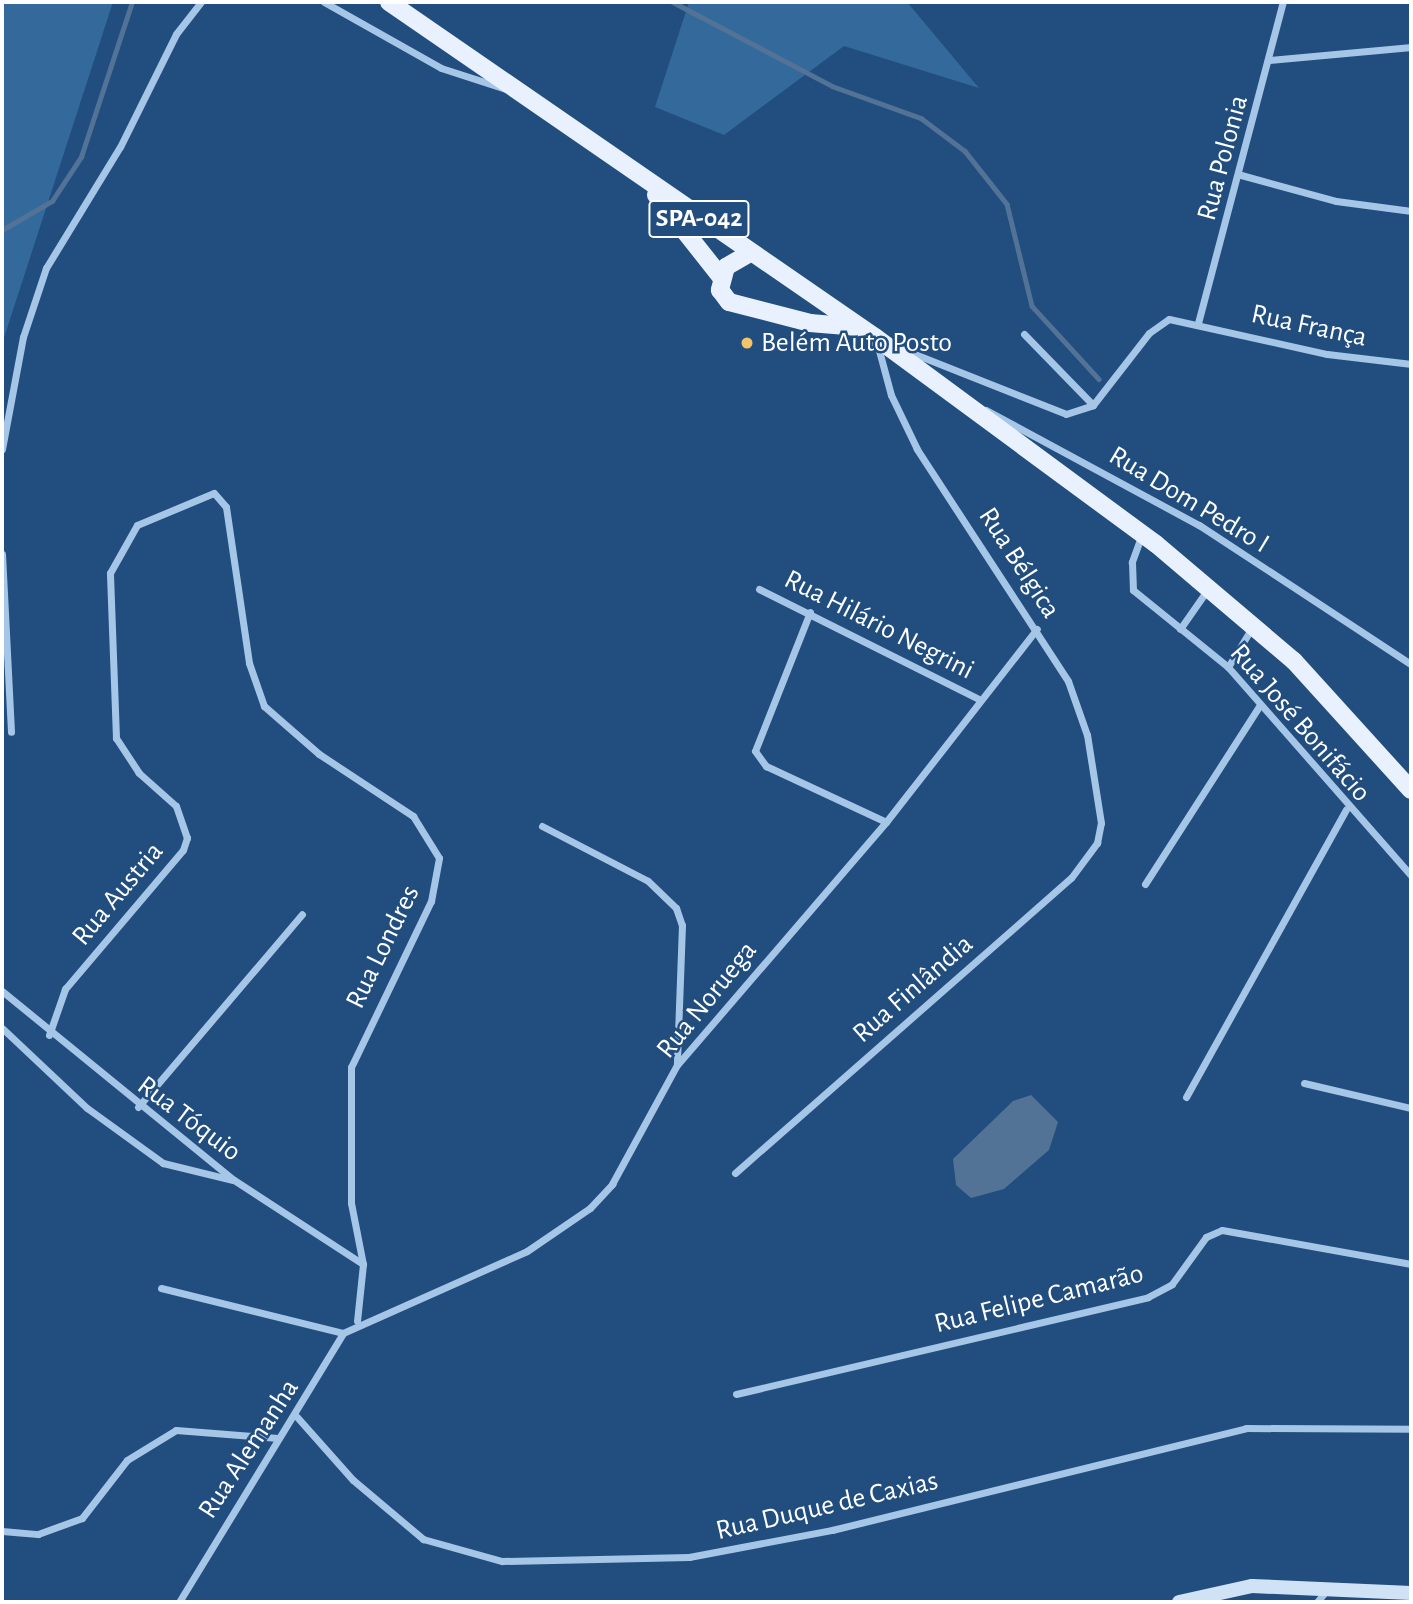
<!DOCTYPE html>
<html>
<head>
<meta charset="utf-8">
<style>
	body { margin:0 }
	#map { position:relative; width:1413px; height:1604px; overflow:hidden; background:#214e7e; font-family:"Alegreya Sans",sans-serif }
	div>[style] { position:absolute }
	.green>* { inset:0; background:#34699c }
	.water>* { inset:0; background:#527396 }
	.stream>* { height:4.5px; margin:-2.25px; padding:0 2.25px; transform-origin:2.25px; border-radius:2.25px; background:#527396 }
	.minor>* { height:7px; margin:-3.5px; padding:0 3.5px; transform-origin:3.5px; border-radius:3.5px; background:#a6c6e7 }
	.secondary>* { height:14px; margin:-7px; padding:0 7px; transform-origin:7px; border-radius:7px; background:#d0e2f6 }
	.primary>* { height:18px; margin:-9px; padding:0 9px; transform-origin:9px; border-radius:9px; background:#e8f1fd }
	.dots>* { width:19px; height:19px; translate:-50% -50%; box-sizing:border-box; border:4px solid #214e7e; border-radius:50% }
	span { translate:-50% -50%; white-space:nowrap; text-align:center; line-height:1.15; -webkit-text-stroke:5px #214e7e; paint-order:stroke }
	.shield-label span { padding:2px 5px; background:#214e7e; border:2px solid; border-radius:5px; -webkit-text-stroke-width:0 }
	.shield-label { font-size:26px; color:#fff; font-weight:700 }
	.street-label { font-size:28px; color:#fff }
	.poi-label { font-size:28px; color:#fff }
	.left { translate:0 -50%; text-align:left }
	.frame { position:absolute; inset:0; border:4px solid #fff; pointer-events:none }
</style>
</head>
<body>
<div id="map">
	<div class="green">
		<div style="clip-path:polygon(2px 2px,113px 2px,2px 344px)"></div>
		<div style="clip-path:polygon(689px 2px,907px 2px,979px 88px,844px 46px,724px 135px,655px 107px)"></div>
	</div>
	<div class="water">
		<div style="clip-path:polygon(1031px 1095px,1058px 1122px,1049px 1150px,1004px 1189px,971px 1198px,956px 1185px,953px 1159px,1013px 1101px)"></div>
	</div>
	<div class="stream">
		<div style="left:673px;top:2px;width:180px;rotate:27.8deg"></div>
		<div style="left:832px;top:86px;width:95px;rotate:19.8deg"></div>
		<div style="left:921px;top:118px;width:55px;rotate:36.9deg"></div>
		<div style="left:965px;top:151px;width:68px;rotate:51.6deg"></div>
		<div style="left:1007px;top:204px;width:105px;rotate:76.2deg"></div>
		<div style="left:1032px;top:306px;width:99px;rotate:47.5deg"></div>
		<div style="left:2px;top:230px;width:58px;rotate:-30.1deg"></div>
		<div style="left:52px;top:201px;width:53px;rotate:-56.6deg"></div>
		<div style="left:81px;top:157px;width:163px;rotate:-71.8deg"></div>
	</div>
	<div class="minor">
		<div style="left:324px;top:2px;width:134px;rotate:29.4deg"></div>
		<div style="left:441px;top:68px;width:68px;rotate:17.9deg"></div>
		<div style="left:1269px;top:60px;width:143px;rotate:-5.2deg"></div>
		<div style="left:1241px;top:175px;width:98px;rotate:15.3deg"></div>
		<div style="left:1336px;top:201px;width:76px;rotate:7.6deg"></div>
		<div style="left:1198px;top:323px;width:332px;rotate:-75.2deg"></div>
		<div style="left:1024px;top:334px;width:99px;rotate:45.8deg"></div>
		<div style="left:902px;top:349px;width:176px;rotate:21.6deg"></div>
		<div style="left:1066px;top:414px;width:28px;rotate:-18deg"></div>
		<div style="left:1093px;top:405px;width:91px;rotate:-52.1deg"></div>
		<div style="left:1149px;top:333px;width:24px;rotate:-35deg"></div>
		<div style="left:1169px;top:319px;width:162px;rotate:12.5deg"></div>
		<div style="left:1327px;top:354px;width:85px;rotate:6.8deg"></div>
		<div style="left:986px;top:410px;width:242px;rotate:28.4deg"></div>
		<div style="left:1199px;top:525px;width:254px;rotate:33.3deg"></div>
		<div style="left:2px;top:449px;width:114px;rotate:-79.4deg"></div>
		<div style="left:23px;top:337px;width:73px;rotate:-71.6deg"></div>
		<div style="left:46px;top:268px;width:142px;rotate:-58.6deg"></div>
		<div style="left:120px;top:147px;width:126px;rotate:-63.6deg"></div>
		<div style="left:176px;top:34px;width:41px;rotate:-52deg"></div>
		<div style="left:1142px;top:534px;width:30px;rotate:110deg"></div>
		<div style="left:1132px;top:562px;width:28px;rotate:88deg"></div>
		<div style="left:1133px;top:590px;width:122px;rotate:39deg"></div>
		<div style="left:1228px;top:667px;width:277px;rotate:48.7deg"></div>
		<div style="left:2px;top:554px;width:178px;rotate:87.1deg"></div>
		<div style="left:759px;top:589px;width:246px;rotate:26.6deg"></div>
		<div style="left:810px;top:612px;width:149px;rotate:111.6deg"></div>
		<div style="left:755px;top:751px;width:19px;rotate:54deg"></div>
		<div style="left:766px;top:766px;width:132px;rotate:25deg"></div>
		<div style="left:1180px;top:629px;width:49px;rotate:-55deg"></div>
		<div style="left:1228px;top:667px;width:48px;rotate:-58.6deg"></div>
		<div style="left:542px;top:826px;width:119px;rotate:27.4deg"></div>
		<div style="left:648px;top:881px;width:39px;rotate:44deg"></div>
		<div style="left:676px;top:908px;width:18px;rotate:71deg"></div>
		<div style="left:682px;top:925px;width:139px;rotate:92.1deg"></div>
		<div style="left:1145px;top:884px;width:213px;rotate:-57.3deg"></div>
		<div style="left:2px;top:991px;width:299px;rotate:39.2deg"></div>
		<div style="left:234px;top:1180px;width:154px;rotate:33.1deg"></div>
		<div style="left:2px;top:1028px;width:117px;rotate:43.3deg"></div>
		<div style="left:87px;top:1108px;width:94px;rotate:35.9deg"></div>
		<div style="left:163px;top:1163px;width:72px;rotate:13.7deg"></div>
		<div style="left:49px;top:1035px;width:49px;rotate:-70.8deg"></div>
		<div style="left:65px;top:989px;width:182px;rotate:-49.7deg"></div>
		<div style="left:183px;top:850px;width:13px;rotate:-72deg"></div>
		<div style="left:187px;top:838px;width:34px;rotate:-109deg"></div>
		<div style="left:176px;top:806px;width:50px;rotate:-138.3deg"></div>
		<div style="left:139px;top:773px;width:42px;rotate:-123.3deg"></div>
		<div style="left:116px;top:738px;width:165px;rotate:-92.1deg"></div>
		<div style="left:110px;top:573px;width:55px;rotate:-60.6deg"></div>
		<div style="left:137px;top:525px;width:83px;rotate:-22.6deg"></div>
		<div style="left:214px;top:493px;width:18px;rotate:49deg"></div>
		<div style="left:226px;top:507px;width:158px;rotate:81.6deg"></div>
		<div style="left:249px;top:663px;width:46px;rotate:70.8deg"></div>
		<div style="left:264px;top:706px;width:73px;rotate:41.1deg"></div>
		<div style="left:319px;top:754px;width:113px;rotate:33.4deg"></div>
		<div style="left:413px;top:816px;width:49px;rotate:58.2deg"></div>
		<div style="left:439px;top:858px;width:44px;rotate:100.5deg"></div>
		<div style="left:431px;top:901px;width:184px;rotate:115.7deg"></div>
		<div style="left:351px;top:1067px;width:136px;rotate:90deg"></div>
		<div style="left:351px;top:1203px;width:62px;rotate:78.9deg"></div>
		<div style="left:363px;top:1264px;width:57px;rotate:96deg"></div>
		<div style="left:1304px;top:1083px;width:110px;rotate:13.2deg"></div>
		<div style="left:1186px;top:1097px;width:329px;rotate:-60.9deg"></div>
		<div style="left:138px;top:1107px;width:253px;rotate:-49.6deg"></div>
		<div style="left:735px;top:1173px;width:447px;rotate:-41.3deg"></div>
		<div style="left:1071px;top:878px;width:44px;rotate:-53.4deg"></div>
		<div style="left:1097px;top:843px;width:20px;rotate:-79deg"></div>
		<div style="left:1101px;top:823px;width:89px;rotate:-99deg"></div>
		<div style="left:1087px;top:735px;width:57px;rotate:-109.4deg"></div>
		<div style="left:1068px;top:681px;width:277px;rotate:-123.1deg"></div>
		<div style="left:917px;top:449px;width:60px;rotate:-115.7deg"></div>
		<div style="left:891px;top:395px;width:54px;rotate:-105.1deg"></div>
		<div style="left:161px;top:1288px;width:187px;rotate:13.9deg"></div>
		<div style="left:736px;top:1394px;width:423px;rotate:-13.2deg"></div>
		<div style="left:1148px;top:1297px;width:27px;rotate:-28deg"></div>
		<div style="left:1172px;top:1284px;width:58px;rotate:-54.1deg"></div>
		<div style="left:1206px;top:1237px;width:17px;rotate:-24deg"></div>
		<div style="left:1222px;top:1230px;width:192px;rotate:10.2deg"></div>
		<div style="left:297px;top:1417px;width:84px;rotate:48.4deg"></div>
		<div style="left:353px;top:1480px;width:92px;rotate:40.1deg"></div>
		<div style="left:423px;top:1539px;width:82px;rotate:15.6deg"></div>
		<div style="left:502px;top:1561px;width:187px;rotate:-1.2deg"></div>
		<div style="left:689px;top:1557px;width:146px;rotate:-10.7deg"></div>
		<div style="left:832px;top:1530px;width:426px;rotate:-13.8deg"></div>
		<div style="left:1246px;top:1428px;width:165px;rotate:0.3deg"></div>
		<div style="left:2px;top:1531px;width:36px;rotate:5deg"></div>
		<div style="left:38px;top:1534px;width:47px;rotate:-20deg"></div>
		<div style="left:82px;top:1518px;width:73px;rotate:-52.2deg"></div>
		<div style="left:127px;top:1460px;width:57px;rotate:-31.5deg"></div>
		<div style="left:176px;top:1430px;width:102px;rotate:4.5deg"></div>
		<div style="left:179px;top:1602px;width:315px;rotate:-58.6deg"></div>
		<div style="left:343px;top:1333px;width:201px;rotate:-24deg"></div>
		<div style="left:527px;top:1251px;width:76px;rotate:-34.3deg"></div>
		<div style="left:590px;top:1208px;width:33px;rotate:-47deg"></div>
		<div style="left:612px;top:1184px;width:136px;rotate:-61.4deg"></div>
		<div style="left:677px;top:1065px;width:321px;rotate:-49.3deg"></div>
		<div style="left:886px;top:822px;width:245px;rotate:-52deg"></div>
		<div style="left:1317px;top:1602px;width:14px;rotate:-51deg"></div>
	</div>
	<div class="secondary">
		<div style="left:1179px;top:1602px;width:75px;rotate:-12.4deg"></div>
		<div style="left:1252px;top:1586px;width:159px;rotate:2.5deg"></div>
	</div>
	<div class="primary">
		<div style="left:389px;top:2px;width:590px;rotate:34.58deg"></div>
		<div style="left:875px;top:337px;width:349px;rotate:36.4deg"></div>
		<div style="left:1156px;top:544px;width:181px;rotate:40.3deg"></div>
		<div style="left:1294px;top:661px;width:174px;rotate:47.8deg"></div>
		<div style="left:656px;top:195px;width:105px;rotate:51.6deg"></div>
		<div style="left:750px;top:253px;width:28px;rotate:150deg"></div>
		<div style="left:726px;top:267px;width:24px;rotate:105deg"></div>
		<div style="left:720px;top:290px;width:15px;rotate:53deg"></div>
		<div style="left:729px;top:302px;width:84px;rotate:14.5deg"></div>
		<div style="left:810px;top:323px;width:48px;rotate:4.8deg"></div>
	</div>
	<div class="dots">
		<div style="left:747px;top:343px;background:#f3c468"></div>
	</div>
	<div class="shield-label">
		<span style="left:699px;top:219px">SPA-042</span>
	</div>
	<div class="street-label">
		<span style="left:1223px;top:158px;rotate:-75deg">Rua Polonia</span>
		<span style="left:1309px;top:326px;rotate:12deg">Rua França</span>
		<span style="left:1189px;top:500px;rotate:31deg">Rua Dom Pedro I</span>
		<span style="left:1019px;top:563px;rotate:57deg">Rua Bélgica</span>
		<span style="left:879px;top:625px;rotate:27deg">Rua Hilário Negrini</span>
		<span style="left:1300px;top:723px;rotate:49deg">Rua José Bonifácio</span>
		<span style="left:118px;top:894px;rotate:-50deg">Rua Austria</span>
		<span style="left:383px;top:947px;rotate:-64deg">Rua Londres</span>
		<span style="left:913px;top:989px;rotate:-41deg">Rua Finlândia</span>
		<span style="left:707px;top:1000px;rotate:-51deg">Rua Noruega</span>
		<span style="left:189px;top:1119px;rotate:37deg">Rua Tóquio</span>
		<span style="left:1039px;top:1299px;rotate:-14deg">Rua Felipe Camarão</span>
		<span style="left:249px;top:1449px;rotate:-57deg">Rua Alemanha</span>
		<span style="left:827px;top:1506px;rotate:-13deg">Rua Duque de Caxias</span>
	</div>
	<div class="poi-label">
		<span class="left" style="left:761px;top:343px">Belém Auto Posto</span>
	</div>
	<div class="frame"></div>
</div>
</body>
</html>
